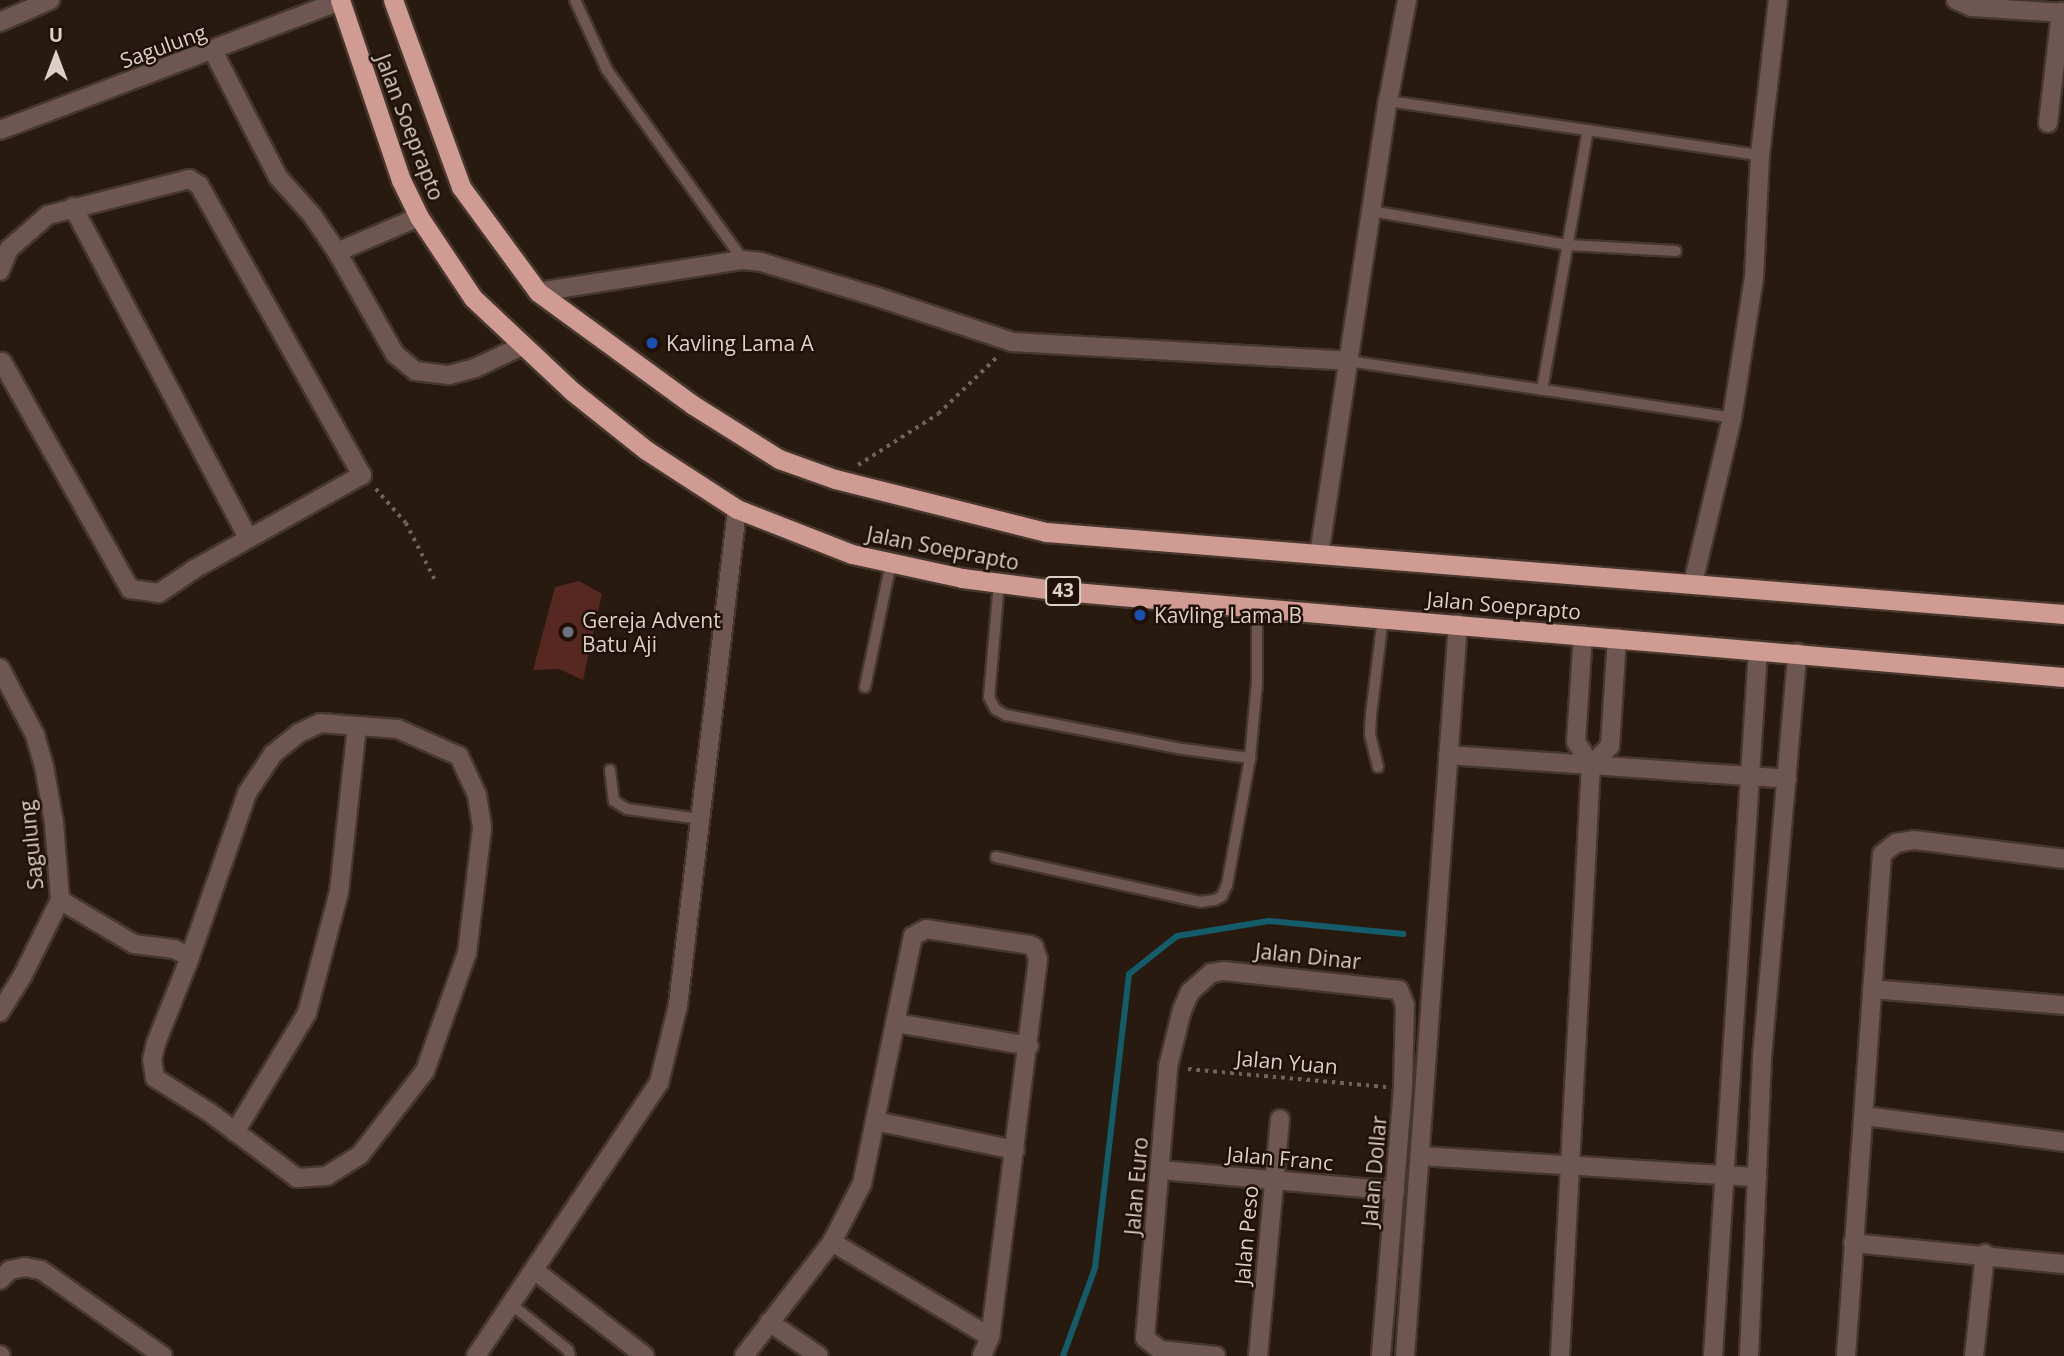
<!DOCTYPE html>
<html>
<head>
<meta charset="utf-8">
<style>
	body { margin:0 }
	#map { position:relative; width:2064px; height:1356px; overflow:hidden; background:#291a0f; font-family:"Open Sans",sans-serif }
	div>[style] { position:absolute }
	.stream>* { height:6px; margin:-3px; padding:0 3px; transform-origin:3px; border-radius:3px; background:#135c6a }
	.building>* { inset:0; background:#572821 }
	.path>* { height:3.5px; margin-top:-1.75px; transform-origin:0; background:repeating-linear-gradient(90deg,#706359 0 3.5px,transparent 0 8.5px) }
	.roads { filter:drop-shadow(2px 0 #46372d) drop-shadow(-2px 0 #46372d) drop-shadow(0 2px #46372d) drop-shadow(0 -2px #46372d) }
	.service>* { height:10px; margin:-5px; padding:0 5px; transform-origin:5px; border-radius:5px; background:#6e5753 }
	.minor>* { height:18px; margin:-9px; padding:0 9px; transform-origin:9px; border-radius:9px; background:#6e5753 }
	.tertiary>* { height:18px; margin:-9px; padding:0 9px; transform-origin:9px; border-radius:9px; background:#6e5753 }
	.trunk>* { height:19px; margin:-9.5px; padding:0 9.5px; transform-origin:9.5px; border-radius:9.5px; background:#d09b92 }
	.dots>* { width:19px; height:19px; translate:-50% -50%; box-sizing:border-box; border:4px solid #201006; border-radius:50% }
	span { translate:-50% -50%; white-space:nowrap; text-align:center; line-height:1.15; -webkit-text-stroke:5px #201006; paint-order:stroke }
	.shield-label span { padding:2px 5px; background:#201006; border:2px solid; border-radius:5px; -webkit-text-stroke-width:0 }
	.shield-label { font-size:19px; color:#dcd0c9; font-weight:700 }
	.street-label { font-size:21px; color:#dcd0c9 }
	.poi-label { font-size:21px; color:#dcd0c9 }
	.left { translate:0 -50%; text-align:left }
	.north { position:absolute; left:21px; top:21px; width:70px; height:70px; -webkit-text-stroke:5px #201006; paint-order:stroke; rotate:0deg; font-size:19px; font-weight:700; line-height:28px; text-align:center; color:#dcd0c9 }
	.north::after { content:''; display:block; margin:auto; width:24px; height:32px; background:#dcd0c9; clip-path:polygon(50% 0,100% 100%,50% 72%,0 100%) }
</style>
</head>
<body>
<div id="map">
	<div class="stream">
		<div style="left:1063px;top:1356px;width:94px;rotate:-70deg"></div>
		<div style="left:1095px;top:1268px;width:296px;rotate:-83.4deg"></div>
		<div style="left:1129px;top:974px;width:61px;rotate:-38.4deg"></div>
		<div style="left:1177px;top:936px;width:93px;rotate:-9.3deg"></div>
		<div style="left:1269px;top:921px;width:135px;rotate:5.5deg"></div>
	</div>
	<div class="building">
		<div style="clip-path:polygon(579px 581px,602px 594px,583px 680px,559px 669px,533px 670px,555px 587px)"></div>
	</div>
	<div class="path">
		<div style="left:858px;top:465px;width:95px;rotate:-32.5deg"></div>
		<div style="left:938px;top:414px;width:83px;rotate:-44deg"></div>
		<div style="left:376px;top:489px;width:45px;rotate:48.6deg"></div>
		<div style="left:406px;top:523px;width:66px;rotate:63deg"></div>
		<div style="left:1188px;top:1069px;width:199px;rotate:5.2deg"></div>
	</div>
	<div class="roads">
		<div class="service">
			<div style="left:575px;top:0;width:77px;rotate:65.4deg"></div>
			<div style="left:607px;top:70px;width:234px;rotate:54.4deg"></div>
			<div style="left:1388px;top:101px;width:376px;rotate:8.3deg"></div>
			<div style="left:1371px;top:211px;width:200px;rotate:9.8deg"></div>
			<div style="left:1568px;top:245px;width:108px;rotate:3.2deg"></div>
			<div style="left:1348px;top:361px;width:388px;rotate:8.4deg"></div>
			<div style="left:1542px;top:390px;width:264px;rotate:-80deg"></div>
			<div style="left:999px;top:583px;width:114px;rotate:95deg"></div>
			<div style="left:989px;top:697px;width:13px;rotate:63deg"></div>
			<div style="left:995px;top:709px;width:13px;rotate:29deg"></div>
			<div style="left:1006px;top:715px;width:180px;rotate:10.9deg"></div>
			<div style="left:1183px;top:749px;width:68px;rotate:7.7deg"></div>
			<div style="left:1250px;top:758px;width:76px;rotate:-84.7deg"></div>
			<div style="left:1257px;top:682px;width:75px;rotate:-90deg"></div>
			<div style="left:865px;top:687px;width:127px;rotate:-78.2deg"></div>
			<div style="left:1378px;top:767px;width:34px;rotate:-104deg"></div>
			<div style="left:1370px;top:734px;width:19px;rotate:-87deg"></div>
			<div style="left:1371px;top:715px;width:99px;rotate:-83deg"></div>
			<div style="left:610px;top:770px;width:31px;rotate:83deg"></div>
			<div style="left:614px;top:801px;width:15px;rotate:32deg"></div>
			<div style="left:627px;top:809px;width:74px;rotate:7.8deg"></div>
			<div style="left:996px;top:857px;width:209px;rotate:12.4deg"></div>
			<div style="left:1200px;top:902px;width:15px;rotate:-8deg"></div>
			<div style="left:1215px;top:900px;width:8px;rotate:-30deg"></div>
			<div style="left:1222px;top:896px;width:12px;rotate:-66deg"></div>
			<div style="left:1227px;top:885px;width:129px;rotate:-79.7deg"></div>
			<div style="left:511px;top:1304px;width:73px;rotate:38.9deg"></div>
			<div style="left:568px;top:1350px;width:6px;rotate:72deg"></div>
		</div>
		<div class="minor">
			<div style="left:1956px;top:0;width:17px;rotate:24deg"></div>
			<div style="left:1972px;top:7px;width:92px;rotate:3.7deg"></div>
			<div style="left:0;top:22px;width:55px;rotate:-23.7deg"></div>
			<div style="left:213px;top:51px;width:142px;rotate:62.7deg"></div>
			<div style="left:278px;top:177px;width:51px;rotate:48.2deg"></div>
			<div style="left:312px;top:215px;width:45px;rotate:56deg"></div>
			<div style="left:337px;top:252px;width:89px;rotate:-23.1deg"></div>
			<div style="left:2048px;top:123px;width:112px;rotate:-83.3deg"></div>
			<div style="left:0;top:130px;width:364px;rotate:-20.8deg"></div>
			<div style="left:73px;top:207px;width:374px;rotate:62.1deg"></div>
			<div style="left:337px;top:252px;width:117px;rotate:60.4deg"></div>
			<div style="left:395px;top:354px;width:26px;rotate:40deg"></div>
			<div style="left:415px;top:371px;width:34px;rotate:7deg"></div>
			<div style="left:449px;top:375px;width:27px;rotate:-15deg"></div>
			<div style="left:475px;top:368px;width:54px;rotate:-25.1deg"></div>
			<div style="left:0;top:271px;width:24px;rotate:-68deg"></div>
			<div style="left:9px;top:249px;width:52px;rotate:-41.1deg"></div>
			<div style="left:48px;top:215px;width:146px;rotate:-14.3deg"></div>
			<div style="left:189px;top:179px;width:12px;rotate:31deg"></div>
			<div style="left:199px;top:185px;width:333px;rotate:60.7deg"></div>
			<div style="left:362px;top:475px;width:190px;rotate:150.7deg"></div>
			<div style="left:196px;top:568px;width:45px;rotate:146deg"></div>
			<div style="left:159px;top:593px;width:29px;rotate:-172deg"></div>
			<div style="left:130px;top:589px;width:261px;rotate:-119.4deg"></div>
			<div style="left:538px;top:292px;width:207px;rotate:-8.9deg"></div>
			<div style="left:743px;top:260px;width:18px;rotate:6deg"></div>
			<div style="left:761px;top:262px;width:121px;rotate:16.8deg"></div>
			<div style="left:877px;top:297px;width:142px;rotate:18.4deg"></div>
			<div style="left:1012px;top:342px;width:337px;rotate:3.2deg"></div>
			<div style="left:1319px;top:555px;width:459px;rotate:-81.4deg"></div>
			<div style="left:1388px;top:101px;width:103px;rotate:-79.3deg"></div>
			<div style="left:1693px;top:583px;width:170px;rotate:-76.7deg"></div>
			<div style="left:1732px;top:418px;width:143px;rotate:-81.1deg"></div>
			<div style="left:1754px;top:277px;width:122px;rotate:-87.2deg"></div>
			<div style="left:1760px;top:155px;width:156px;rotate:-83.4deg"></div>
			<div style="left:0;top:668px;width:76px;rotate:62.4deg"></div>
			<div style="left:35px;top:735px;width:32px;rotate:74deg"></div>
			<div style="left:44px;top:766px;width:58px;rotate:80deg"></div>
			<div style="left:54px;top:823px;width:77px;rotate:85.5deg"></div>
			<div style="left:60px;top:900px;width:84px;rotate:116.3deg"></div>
			<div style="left:23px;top:975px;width:44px;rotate:121.9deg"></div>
			<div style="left:1448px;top:755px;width:340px;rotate:4deg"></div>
			<div style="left:1591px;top:765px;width:27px;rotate:-45deg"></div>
			<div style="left:1610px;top:746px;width:108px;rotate:-86.3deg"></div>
			<div style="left:60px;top:900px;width:86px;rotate:30.7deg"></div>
			<div style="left:134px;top:944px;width:40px;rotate:7.1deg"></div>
			<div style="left:174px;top:949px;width:18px;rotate:27deg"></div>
			<div style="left:190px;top:957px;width:174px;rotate:-70.8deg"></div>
			<div style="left:247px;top:793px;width:47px;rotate:-56.3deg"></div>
			<div style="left:273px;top:754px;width:33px;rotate:-39deg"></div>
			<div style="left:299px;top:733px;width:23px;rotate:-25deg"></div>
			<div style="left:320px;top:723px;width:78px;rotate:4.4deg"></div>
			<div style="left:398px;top:729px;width:67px;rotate:23.9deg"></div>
			<div style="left:459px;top:756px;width:43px;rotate:65.2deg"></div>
			<div style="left:477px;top:795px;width:33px;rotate:81deg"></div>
			<div style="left:482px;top:828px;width:126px;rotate:96.8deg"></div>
			<div style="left:467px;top:953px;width:125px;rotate:109.6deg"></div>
			<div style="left:425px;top:1071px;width:106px;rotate:127.7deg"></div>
			<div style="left:360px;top:1155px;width:39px;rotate:148deg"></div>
			<div style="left:327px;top:1176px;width:30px;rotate:176deg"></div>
			<div style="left:297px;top:1178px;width:110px;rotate:-143.1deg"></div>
			<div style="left:209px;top:1112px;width:64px;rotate:-147.8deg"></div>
			<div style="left:155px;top:1078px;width:18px;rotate:-99deg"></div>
			<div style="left:152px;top:1060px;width:17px;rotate:-77deg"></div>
			<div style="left:156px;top:1043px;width:92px;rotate:-68.4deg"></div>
			<div style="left:1872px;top:989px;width:193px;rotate:4.8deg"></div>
			<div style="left:895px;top:1023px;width:136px;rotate:9.7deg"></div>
			<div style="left:1865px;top:1116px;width:201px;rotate:7.4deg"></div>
			<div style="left:875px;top:1121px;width:143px;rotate:11.7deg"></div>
			<div style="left:235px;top:1132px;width:139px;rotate:-58.8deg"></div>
			<div style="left:307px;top:1013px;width:125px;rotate:-75.2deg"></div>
			<div style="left:339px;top:892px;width:167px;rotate:-83.8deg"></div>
			<div style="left:1420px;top:1156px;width:338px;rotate:3.6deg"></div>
			<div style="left:1161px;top:1170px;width:235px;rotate:5.1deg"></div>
			<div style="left:832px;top:1242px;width:184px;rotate:31deg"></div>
			<div style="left:1853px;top:1243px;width:212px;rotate:5.7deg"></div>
			<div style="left:534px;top:1270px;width:140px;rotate:37.8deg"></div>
			<div style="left:0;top:1280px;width:14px;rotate:-45deg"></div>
			<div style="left:10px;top:1270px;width:15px;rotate:-11deg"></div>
			<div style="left:25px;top:1267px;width:16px;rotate:11deg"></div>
			<div style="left:41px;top:1270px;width:149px;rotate:35.2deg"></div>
			<div style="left:769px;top:1322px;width:60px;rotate:34.2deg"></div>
			<div style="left:0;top:1355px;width:1px;rotate:45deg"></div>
			<div style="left:744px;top:1356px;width:144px;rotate:-52.3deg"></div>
			<div style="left:832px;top:1242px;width:65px;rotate:-62.7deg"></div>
			<div style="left:862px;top:1184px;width:253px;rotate:-78.4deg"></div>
			<div style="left:913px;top:936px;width:15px;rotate:-28deg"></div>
			<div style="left:926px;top:929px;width:105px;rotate:8.7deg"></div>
			<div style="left:1030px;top:945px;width:4px;rotate:27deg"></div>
			<div style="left:1034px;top:947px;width:13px;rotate:72deg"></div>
			<div style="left:1038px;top:959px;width:381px;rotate:97.2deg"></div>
			<div style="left:990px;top:1337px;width:21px;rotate:113deg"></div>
			<div style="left:1216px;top:1356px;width:56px;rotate:-173.9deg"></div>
			<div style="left:1160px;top:1350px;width:19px;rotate:-141deg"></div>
			<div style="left:1145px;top:1338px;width:272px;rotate:-85.1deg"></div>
			<div style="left:1168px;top:1067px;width:59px;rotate:-76.2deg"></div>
			<div style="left:1182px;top:1010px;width:20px;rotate:-66deg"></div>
			<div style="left:1190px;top:992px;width:28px;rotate:-42deg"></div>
			<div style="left:1211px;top:973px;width:13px;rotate:-9deg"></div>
			<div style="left:1224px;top:971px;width:176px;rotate:6.2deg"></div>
			<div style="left:1399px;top:990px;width:16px;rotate:68deg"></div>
			<div style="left:1405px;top:1005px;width:83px;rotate:91.4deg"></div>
			<div style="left:1403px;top:1088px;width:269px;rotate:94.7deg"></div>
			<div style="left:1258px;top:1356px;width:238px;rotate:-84.7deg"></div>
			<div style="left:1405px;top:1356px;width:734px;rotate:-85.86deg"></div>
			<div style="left:1560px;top:1356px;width:592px;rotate:-87deg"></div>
			<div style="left:1591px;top:765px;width:27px;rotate:-123deg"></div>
			<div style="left:1576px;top:742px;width:107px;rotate:-86.3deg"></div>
			<div style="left:1713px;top:1356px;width:707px;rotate:-86.35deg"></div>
			<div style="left:1846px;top:1356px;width:503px;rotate:-85.9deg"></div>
			<div style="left:1882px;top:854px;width:18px;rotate:-38deg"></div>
			<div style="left:1896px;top:843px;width:18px;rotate:-9deg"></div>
			<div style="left:1914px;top:840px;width:151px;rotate:7.2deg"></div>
			<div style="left:1974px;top:1356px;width:103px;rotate:-83.8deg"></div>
		</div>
		<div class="tertiary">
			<div style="left:476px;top:1356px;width:329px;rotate:-56.2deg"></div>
			<div style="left:659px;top:1083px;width:80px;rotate:-76.3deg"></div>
			<div style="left:678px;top:1005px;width:499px;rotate:-83.2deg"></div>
			<div style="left:1749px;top:1356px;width:299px;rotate:-87.5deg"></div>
			<div style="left:1762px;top:1057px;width:406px;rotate:-85deg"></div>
		</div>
		<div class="trunk">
			<div style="left:340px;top:0;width:190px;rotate:71.3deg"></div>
			<div style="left:401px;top:180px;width:41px;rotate:64.1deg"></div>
			<div style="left:419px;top:217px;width:97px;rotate:56.3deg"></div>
			<div style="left:473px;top:298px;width:136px;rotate:43.2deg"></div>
			<div style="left:572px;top:391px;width:95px;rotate:38.6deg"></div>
			<div style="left:646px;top:450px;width:108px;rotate:33deg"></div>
			<div style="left:737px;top:509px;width:123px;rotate:21.4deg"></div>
			<div style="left:852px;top:554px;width:113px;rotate:12.3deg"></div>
			<div style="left:962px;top:578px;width:101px;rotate:7.4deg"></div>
			<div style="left:1062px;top:591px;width:1006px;rotate:4.91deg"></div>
			<div style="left:393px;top:0;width:199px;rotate:70deg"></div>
			<div style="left:461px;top:187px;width:130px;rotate:53.7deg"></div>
			<div style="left:538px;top:292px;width:192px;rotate:36.1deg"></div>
			<div style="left:693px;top:405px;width:102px;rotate:32.1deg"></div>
			<div style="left:779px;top:459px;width:59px;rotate:19.7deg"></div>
			<div style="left:835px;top:479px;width:218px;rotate:14.1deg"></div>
			<div style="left:1046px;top:532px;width:1021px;rotate:4.61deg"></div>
		</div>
	</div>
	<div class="dots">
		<div style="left:652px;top:343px;background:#1a4fb4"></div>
		<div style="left:1140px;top:615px;background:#1a4fb4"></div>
		<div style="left:568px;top:632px;background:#6b7280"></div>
	</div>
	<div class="shield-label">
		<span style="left:1063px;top:591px">43</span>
	</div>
	<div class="street-label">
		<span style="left:163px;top:46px;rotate:-20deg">Sagulung</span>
		<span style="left:410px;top:127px;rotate:69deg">Jalan Soeprapto</span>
		<span style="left:943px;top:548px;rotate:11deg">Jalan Soeprapto</span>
		<span style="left:1504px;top:605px;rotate:5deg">Jalan Soeprapto</span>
		<span style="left:31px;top:845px;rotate:-96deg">Sagulung</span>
		<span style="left:1308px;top:956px;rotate:6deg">Jalan Dinar</span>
		<span style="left:1287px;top:1062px;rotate:5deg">Jalan Yuan</span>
		<span style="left:1280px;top:1158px;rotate:5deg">Jalan Franc</span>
		<span style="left:1374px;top:1171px;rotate:-85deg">Jalan Dollar</span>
		<span style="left:1136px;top:1186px;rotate:-85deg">Jalan Euro</span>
		<span style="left:1246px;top:1235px;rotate:-85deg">Jalan Peso</span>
	</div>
	<div class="poi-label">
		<span class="left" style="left:666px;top:343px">Kavling Lama A</span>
		<span class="left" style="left:1154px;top:615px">Kavling Lama B</span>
		<span class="left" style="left:582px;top:632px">Gereja Advent<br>Batu Aji</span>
	</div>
	<div class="north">U</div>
</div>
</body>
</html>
